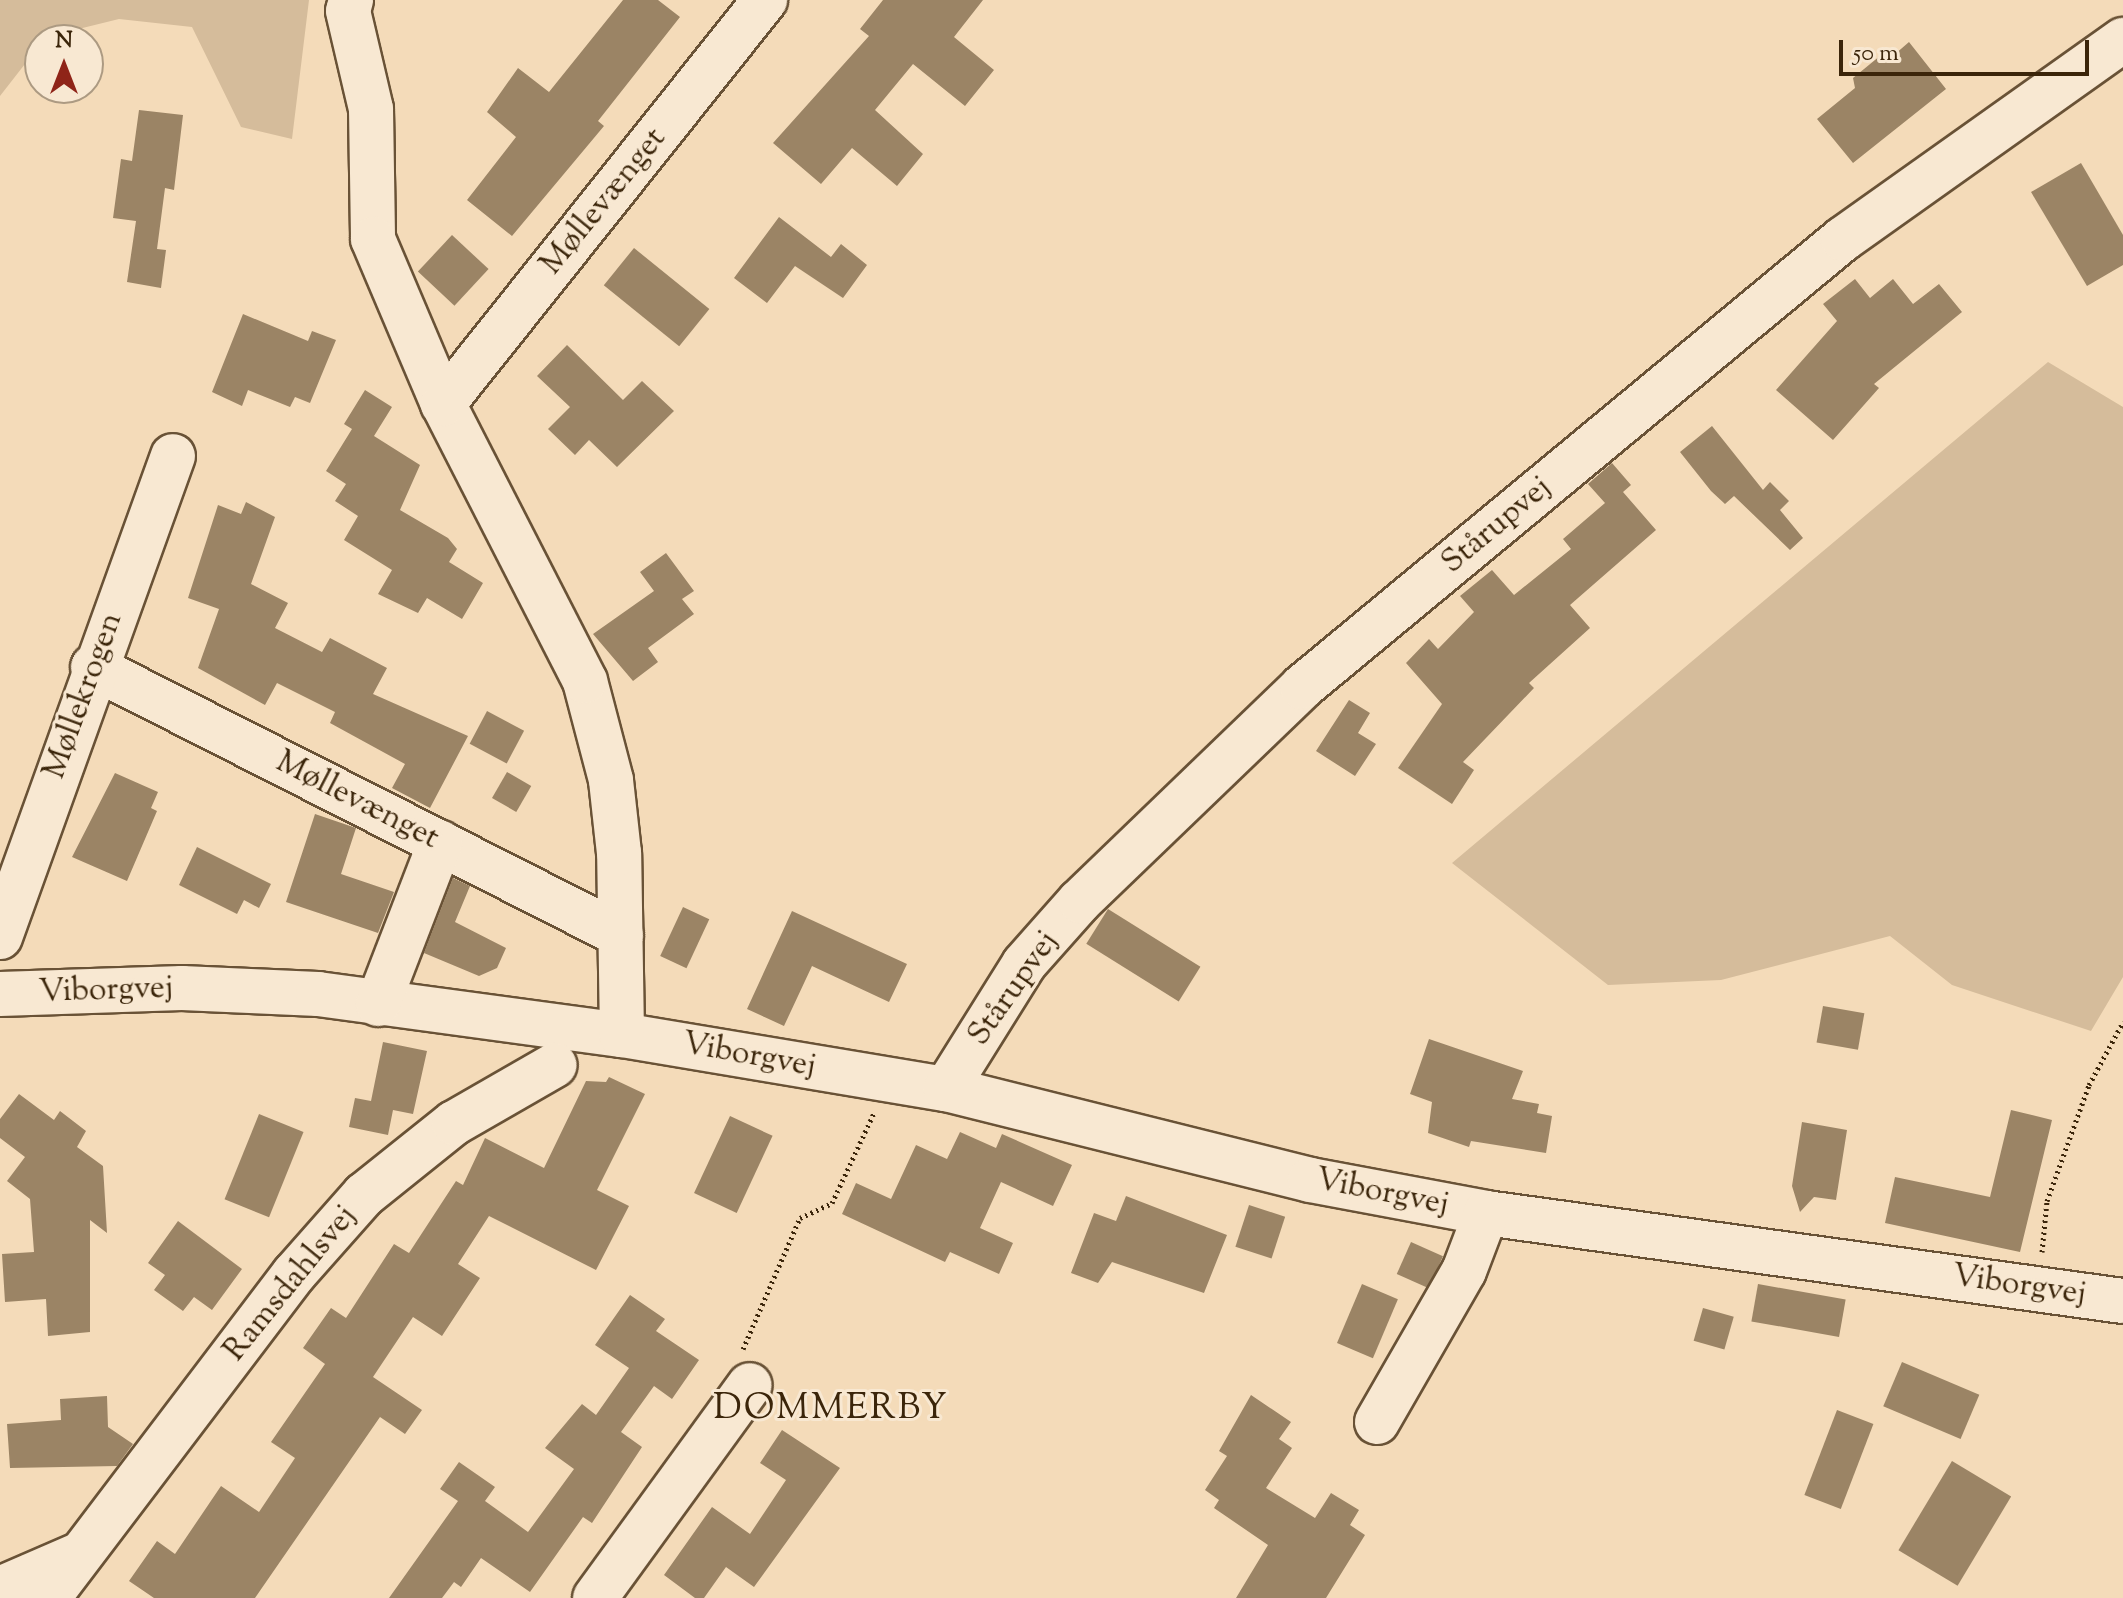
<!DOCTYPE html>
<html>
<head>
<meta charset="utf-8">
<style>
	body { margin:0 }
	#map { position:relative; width:2123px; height:1598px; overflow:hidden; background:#f4dbb9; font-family:"Sorts Mill Goudy",serif }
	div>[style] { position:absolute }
	.green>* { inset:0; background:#d5bc9b }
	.building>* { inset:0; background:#9b8465; transform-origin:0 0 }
	.path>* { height:5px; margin-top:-2.5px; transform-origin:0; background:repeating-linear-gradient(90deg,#3b250a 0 2px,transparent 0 6px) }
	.roads { filter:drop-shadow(2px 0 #695236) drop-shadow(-2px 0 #695236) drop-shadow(0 2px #695236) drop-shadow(0 -2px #695236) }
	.minor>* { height:44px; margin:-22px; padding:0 22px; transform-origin:22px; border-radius:22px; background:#f8e8d2 }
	span { translate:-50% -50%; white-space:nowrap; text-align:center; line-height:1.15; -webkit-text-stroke:6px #f8e8d2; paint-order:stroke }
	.street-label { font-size:32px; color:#3b250a }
	.quarter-label { font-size:36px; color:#3b250a; letter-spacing:2px }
	.north { position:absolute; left:24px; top:24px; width:80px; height:80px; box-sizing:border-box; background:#f8e8d2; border:2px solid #ac9a82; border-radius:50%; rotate:0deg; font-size:22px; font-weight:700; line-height:32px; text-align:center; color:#3b250a }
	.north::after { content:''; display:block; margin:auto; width:28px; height:36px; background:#8f2418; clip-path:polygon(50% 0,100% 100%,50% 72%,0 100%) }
	.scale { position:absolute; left:1839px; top:40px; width:250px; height:36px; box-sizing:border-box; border:4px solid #3b250a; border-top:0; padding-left:10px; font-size:24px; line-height:28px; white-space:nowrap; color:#3b250a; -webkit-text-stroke:6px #f8e8d2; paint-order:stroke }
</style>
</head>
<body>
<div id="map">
	<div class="green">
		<div style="clip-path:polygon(0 0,309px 0,292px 139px,241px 127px,192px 27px,119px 19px,46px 37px,0 96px)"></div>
		<div style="clip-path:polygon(2048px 362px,2123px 407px,2123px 977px,2091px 1031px,1952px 985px,1890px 936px,1721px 980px,1608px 985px,1452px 863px)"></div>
	</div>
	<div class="building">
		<div style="clip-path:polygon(623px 0,658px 0,680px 17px,598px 121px,604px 126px,512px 236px,467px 200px,516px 137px,487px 112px,518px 68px,549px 92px)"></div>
		<div style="clip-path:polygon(883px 0,983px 0,954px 37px,994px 70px,965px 106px,913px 64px,875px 110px,923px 154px,897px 186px,852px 148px,821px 184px,773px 143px,869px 36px,860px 29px)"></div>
		<div style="clip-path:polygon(1909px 42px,1946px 89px,1853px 163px,1817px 119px,1855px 88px,1853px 78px,1886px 51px,1894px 55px)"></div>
		<div style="clip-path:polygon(139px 110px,183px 115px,174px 190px,165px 188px,157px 249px,166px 250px,161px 288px,127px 282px,136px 221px,113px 218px,121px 159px,132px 161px)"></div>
		<div style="clip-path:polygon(2081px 163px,2123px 235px,2123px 265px,2087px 286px,2031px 192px)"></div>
		<div style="clip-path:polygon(779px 217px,831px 257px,841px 244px,867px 265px,843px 298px,795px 266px,767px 303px,734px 278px)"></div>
		<div style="left:452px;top:235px;width:50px;height:50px;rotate:43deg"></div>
		<div style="left:634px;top:248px;width:97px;height:48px;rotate:39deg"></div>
		<div style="clip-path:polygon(1855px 279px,1870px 298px,1893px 279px,1913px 304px,1939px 284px,1962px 312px,1874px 384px,1879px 388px,1833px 440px,1776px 390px,1837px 321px,1823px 304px)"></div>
		<div style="clip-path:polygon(243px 314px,308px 341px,312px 331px,336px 340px,310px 403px,295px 397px,290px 407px,248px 390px,242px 406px,212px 392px)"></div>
		<div style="clip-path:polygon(567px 345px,623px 400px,642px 381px,674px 411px,617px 467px,589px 440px,575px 455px,548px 429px,570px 407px,537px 376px)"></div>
		<div style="clip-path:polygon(365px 390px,392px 407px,374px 436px,420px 465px,400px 510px,448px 538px,457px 549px,449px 562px,483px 583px,462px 619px,427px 598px,418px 613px,378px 594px,392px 570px,344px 540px,358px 516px,335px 501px,346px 484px,326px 471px,352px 429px,344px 424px)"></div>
		<div style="clip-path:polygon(1712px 426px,1763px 490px,1770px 482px,1789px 501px,1780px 510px,1803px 538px,1790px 550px,1734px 496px,1725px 504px,1711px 491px,1680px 452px)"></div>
		<div style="clip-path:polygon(1612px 463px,1631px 485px,1623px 492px,1656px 530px,1570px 605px,1590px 628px,1529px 683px,1534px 688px,1463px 762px,1474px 770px,1452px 804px,1398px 768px,1442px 704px,1406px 663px,1429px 639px,1438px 649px,1474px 612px,1460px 596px,1492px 570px,1514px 595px,1571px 549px,1563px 539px,1605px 503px,1588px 484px)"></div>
		<div style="clip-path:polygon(246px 502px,275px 517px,251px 584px,288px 603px,275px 628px,322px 652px,330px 638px,387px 668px,373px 694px,468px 736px,430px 808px,392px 788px,405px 764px,330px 723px,335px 712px,277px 683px,265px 705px,198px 668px,219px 609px,188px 598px,218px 505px,241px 514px)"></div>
		<div style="clip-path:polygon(666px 553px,694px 591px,682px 599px,694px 614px,648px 648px,658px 662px,633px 681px,593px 634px,654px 591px,640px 572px)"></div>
		<div style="clip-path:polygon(1349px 700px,1370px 713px,1358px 733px,1376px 744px,1355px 776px,1316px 751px)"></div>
		<div style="left:487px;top:711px;width:42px;height:37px;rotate:28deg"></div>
		<div style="left:507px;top:772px;width:28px;height:30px;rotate:30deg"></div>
		<div style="clip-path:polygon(115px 773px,158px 792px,151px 808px,157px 811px,127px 881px,72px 857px)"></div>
		<div style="clip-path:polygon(315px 814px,356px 828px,341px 874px,394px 892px,378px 933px,286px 902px)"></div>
		<div style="clip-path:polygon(197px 847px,271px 884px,259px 908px,244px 900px,237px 914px,179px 885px)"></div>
		<div style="clip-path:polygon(453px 878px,470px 886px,455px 922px,506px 948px,497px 968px,479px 976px,424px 953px)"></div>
		<div style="left:683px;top:907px;width:29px;height:54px;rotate:25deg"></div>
		<div style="left:1108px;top:909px;width:109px;height:41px;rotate:32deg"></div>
		<div style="clip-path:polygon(792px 911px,907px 964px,889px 1002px,812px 966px,784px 1026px,747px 1009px)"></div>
		<div style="left:1823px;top:1006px;width:42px;height:37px;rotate:10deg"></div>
		<div style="clip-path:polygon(1429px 1039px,1523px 1071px,1512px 1099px,1539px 1104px,1537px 1113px,1552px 1116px,1546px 1153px,1471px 1141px,1469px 1147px,1428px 1133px,1432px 1102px,1410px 1094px)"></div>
		<div style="clip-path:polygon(383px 1042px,427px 1051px,413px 1114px,393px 1110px,388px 1135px,349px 1127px,355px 1098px,371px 1101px)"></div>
		<div style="clip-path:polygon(609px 1077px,645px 1094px,597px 1190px,629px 1206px,596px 1270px,489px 1216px,458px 1264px,480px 1278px,442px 1336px,413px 1317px,373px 1377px,422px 1410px,405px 1434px,380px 1417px,255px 1598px,154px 1598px,129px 1581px,157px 1541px,175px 1554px,221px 1486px,259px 1512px,295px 1458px,271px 1442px,325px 1364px,303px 1348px,331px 1308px,346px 1318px,394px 1244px,409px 1253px,456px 1181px,463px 1185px,485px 1138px,544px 1168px,586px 1081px,606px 1082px)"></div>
		<div style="clip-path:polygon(19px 1094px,54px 1120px,60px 1111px,86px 1131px,77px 1147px,103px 1166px,107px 1233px,90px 1220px,90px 1332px,48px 1336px,46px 1299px,5px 1302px,2px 1254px,34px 1252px,30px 1199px,7px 1181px,25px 1157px,0 1138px,0 1119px)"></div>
		<div style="clip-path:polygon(2011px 1110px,2052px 1120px,2020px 1252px,1885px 1223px,1895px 1177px,1990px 1197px)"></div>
		<div style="left:259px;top:1114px;width:48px;height:92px;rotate:22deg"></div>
		<div style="left:730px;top:1116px;width:47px;height:85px;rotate:25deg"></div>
		<div style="clip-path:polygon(1802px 1122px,1847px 1130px,1836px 1200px,1814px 1197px,1800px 1212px,1792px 1186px)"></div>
		<div style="clip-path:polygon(960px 1132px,996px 1148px,1002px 1134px,1072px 1165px,1053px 1206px,1001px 1182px,980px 1228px,1013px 1243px,999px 1274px,950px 1252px,945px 1262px,842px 1214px,856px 1183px,891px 1199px,916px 1145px,947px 1159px)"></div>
		<div style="clip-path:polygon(1126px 1196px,1227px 1235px,1204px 1293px,1112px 1262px,1098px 1283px,1071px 1273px,1094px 1213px,1116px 1221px)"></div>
		<div style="left:1249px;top:1205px;width:38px;height:44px;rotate:18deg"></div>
		<div style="clip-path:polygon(178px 1221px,242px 1269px,212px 1310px,194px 1297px,183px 1311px,154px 1290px,165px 1275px,148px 1263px)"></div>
		<div style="left:1411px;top:1242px;width:35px;height:35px;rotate:24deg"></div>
		<div style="left:1362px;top:1284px;width:39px;height:64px;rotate:23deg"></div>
		<div style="left:1758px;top:1284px;width:89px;height:38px;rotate:10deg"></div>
		<div style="clip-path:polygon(630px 1295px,665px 1319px,656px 1331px,699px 1360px,672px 1399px,654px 1386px,621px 1432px,642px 1447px,592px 1523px,583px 1517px,530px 1592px,481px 1558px,461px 1587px,454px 1582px,442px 1598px,389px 1598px,458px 1501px,440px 1489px,459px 1462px,495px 1487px,485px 1501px,528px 1532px,574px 1469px,545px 1448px,582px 1404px,596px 1415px,629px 1368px,595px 1345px)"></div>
		<div style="left:1703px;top:1308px;width:32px;height:34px;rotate:16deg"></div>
		<div style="left:1902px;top:1362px;width:84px;height:48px;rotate:23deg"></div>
		<div style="clip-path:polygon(1251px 1395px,1291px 1422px,1279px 1439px,1292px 1448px,1266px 1488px,1315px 1518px,1331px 1493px,1359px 1510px,1350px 1525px,1365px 1535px,1326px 1598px,1236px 1598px,1268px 1545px,1214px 1508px,1219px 1500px,1205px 1490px,1227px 1456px,1219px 1451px)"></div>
		<div style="clip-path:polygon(107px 1396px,108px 1427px,133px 1444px,117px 1466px,10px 1468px,7px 1424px,61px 1420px,60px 1399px)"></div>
		<div style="left:1837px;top:1410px;width:39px;height:91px;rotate:21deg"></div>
		<div style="clip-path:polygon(782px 1430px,840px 1468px,754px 1587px,726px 1567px,704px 1598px,695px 1598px,664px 1575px,712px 1507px,750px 1534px,786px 1480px,760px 1463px)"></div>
		<div style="left:1952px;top:1461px;width:69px;height:104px;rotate:31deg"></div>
	</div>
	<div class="path">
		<div style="left:2042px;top:1252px;width:51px;rotate:-84.4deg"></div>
		<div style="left:2047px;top:1201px;width:123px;rotate:-70.1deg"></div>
		<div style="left:2089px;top:1085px;width:72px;rotate:-61.6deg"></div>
		<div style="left:743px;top:1349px;width:143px;rotate:-66.5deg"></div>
		<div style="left:800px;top:1218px;width:35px;rotate:-25deg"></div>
		<div style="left:832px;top:1203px;width:99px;rotate:-65deg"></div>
	</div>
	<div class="roads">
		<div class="minor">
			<div style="left:351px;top:0;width:11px;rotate:105deg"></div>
			<div style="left:348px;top:11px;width:101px;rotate:76.8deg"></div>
			<div style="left:371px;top:109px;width:130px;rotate:89.1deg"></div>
			<div style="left:373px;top:239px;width:179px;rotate:67deg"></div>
			<div style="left:93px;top:667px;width:592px;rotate:26.91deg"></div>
			<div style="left:0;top:937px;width:511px;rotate:-70.22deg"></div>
			<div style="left:0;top:994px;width:182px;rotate:-1.9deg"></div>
			<div style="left:182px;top:988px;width:136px;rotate:2.5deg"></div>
			<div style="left:318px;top:994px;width:307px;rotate:7.7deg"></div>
			<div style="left:622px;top:1035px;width:328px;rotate:9.5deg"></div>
			<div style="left:946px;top:1089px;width:375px;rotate:14deg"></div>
			<div style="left:1310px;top:1180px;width:179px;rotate:10.6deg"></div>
			<div style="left:1486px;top:1213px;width:643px;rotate:7.87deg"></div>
			<div style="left:378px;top:1004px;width:173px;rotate:-68.9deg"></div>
			<div style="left:622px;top:1035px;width:182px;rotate:-90.9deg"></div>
			<div style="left:619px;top:853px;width:73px;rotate:-96.3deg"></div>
			<div style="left:611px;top:780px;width:102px;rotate:-104.7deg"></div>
			<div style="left:585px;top:681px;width:311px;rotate:-117.1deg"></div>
			<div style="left:443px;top:404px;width:517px;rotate:-51.44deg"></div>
			<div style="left:946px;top:1089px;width:147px;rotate:-58deg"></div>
			<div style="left:1024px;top:964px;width:84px;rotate:-48.4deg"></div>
			<div style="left:1080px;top:901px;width:308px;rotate:-43.9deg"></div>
			<div style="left:1302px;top:687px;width:702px;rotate:-39.63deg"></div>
			<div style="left:1843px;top:239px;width:344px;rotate:-35.4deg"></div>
			<div style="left:1377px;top:1422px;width:174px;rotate:-60.1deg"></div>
			<div style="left:1464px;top:1271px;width:62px;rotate:-69.2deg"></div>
			<div style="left:0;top:1589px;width:83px;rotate:-23.5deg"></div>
			<div style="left:48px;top:1598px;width:407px;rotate:-52.8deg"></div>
			<div style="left:294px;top:1274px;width:106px;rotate:-48.5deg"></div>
			<div style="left:364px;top:1195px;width:115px;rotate:-38.7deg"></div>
			<div style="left:454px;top:1123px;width:116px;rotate:-29.9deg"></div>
			<div style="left:595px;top:1598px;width:263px;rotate:-54deg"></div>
		</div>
	</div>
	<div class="street-label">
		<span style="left:604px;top:202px;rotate:-51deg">Møllevænget</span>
		<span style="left:1497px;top:526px;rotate:-40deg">Stårupvej</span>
		<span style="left:84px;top:696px;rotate:-70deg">Møllekrogen</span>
		<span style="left:357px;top:801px;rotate:27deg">Møllevænget</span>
		<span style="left:1014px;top:989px;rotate:-55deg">Stårupvej</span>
		<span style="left:106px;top:991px;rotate:-2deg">Viborgvej</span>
		<span style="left:749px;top:1056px;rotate:10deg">Viborgvej</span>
		<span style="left:1382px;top:1193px;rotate:11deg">Viborgvej</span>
		<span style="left:291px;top:1284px;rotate:-51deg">Ramsdahlsvej</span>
		<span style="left:2019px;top:1286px;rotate:8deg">Viborgvej</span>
	</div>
	<div class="quarter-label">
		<span style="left:831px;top:1410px">DOMMERBY</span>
	</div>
	<div class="north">N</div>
	<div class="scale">50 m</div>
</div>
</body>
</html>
